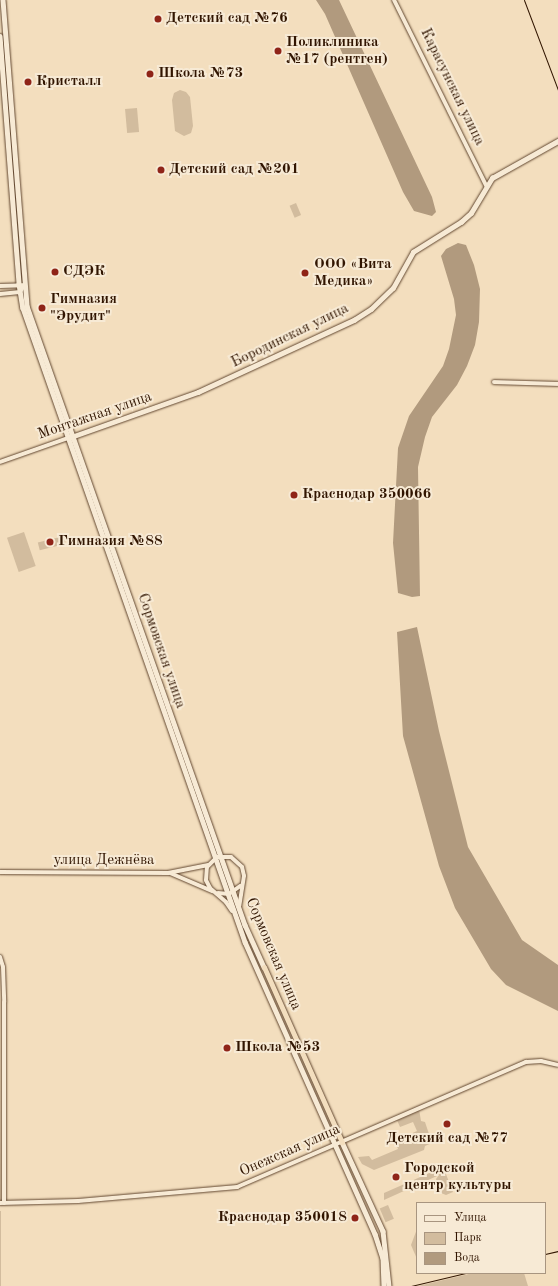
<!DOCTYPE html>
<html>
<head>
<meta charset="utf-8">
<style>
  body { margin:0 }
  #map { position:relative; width:558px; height:1286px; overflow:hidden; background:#f3debe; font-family:"Old Standard TT",serif }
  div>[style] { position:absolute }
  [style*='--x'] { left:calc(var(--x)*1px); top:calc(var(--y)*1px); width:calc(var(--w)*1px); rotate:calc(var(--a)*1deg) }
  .green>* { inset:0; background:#d2bc9e; transform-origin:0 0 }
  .water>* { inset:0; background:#b19a7e }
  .roads { filter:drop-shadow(0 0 1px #624730) drop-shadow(0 0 1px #624730) }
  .tertiary>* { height:4px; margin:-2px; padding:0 2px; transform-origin:2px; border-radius:2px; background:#f7ead5 }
  .secondary>* { height:4.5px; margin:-2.25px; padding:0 2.25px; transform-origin:2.25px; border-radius:2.25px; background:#f7ead5 }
  .trunk>* { height:5px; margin:-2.5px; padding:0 2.5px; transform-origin:2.5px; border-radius:2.5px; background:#f3debe }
  .tram>* { height:1px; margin:-0.5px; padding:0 0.5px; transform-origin:0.5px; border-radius:0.5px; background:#311501 }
  .dots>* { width:11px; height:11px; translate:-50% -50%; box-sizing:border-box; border:2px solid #f7ead5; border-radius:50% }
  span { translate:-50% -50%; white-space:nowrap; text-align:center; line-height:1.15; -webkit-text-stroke:4px #f7ead5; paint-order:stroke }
  .poi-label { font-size:15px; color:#311501; font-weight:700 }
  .left { translate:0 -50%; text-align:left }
  .right { translate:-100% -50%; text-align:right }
  .street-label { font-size:15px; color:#311501 }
  .legend { position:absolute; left:416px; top:1202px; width:130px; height:72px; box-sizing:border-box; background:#f7ead5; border:1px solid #a89580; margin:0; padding:5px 7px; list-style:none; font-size:12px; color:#311501 }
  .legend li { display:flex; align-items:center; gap:8px; height:20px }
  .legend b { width:20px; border:1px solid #a89580 }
</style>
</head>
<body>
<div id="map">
  <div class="green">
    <i style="clip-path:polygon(180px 90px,186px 92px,190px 97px,193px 126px,191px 133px,184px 136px,175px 131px,172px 100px,174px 93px)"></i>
    <i style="left:137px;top:108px;width:24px;height:12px;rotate:85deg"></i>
    <i style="left:296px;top:203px;width:13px;height:7px;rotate:67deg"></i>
    <i style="left:24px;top:532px;width:36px;height:18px;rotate:71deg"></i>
    <i style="left:64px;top:536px;width:8px;height:27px;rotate:76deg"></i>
    <i style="clip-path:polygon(0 1033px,1px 1200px,0 1200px)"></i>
    <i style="clip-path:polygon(419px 1109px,421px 1121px,425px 1122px,432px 1143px,425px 1146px,424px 1150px,374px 1170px,362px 1164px,358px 1157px,369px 1156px,372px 1160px,398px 1149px,395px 1142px,397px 1140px,417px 1131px,413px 1122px,400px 1127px,397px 1120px)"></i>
    <i style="clip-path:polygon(438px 1163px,442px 1164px,453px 1192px,446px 1195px,441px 1193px,436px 1179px,439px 1175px,433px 1165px)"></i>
    <i style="clip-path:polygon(434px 1171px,437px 1176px,384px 1200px,384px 1193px)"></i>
    <i style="left:388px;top:1205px;width:15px;height:9px;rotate:67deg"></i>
    <i style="left:0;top:1211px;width:1px;height:75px"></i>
    <i style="clip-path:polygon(417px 1229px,417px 1259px,411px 1245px)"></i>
    <i style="clip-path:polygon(473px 1273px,524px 1273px,528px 1286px,418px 1286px)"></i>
  </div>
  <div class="water">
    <i style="clip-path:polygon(316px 0,339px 0,432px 197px,436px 212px,432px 216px,414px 211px,403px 192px,325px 14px)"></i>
    <i style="clip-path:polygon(458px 243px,466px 245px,474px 265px,480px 289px,479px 322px,475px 345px,467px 366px,457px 385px,432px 417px,425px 437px,418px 467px,420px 596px,412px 597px,398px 593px,393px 543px,398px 448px,409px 416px,443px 366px,449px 349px,456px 315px,454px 299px,441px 256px,446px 249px)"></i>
    <i style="clip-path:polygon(417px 627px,439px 731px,468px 847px,522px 940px,558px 965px,558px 1011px,506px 985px,491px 969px,455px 908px,439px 866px,403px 736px,397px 632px)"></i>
  </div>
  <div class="roads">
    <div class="tertiary">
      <i style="--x:394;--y:0;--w:207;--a:63.6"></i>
      <i style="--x:0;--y:286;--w:24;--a:-2"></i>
      <i style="--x:24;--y:285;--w:8;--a:120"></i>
      <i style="--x:20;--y:292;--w:20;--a:174"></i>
      <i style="--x:494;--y:382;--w:64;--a:1.8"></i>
      <i style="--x:0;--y:462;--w:72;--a:-19.4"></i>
      <i style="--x:0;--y:872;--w:168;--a:0.3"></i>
      <i style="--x:168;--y:873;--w:41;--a:-11.3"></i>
      <i style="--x:170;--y:873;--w:46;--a:23.2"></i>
      <i style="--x:218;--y:893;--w:11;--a:5"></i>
      <i style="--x:229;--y:894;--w:14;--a:-36"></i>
      <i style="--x:232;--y:911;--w:11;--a:-124"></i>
      <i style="--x:226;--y:902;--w:21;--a:-139"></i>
      <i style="--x:210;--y:888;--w:9;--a:-117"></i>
      <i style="--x:206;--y:880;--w:13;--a:-86"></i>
      <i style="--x:207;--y:867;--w:14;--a:-45"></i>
      <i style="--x:217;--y:857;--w:14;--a:0"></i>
      <i style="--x:231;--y:857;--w:15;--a:42"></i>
      <i style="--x:242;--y:867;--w:9;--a:77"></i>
      <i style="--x:244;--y:876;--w:30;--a:99"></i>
      <i style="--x:0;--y:957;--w:10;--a:73"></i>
      <i style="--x:3;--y:967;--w:35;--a:88"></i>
      <i style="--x:4;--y:1002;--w:201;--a:90"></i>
      <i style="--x:0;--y:1203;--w:78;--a:-1.5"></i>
      <i style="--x:78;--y:1201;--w:160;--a:-5"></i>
      <i style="--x:237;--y:1187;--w:315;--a:-23.4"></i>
      <i style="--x:526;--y:1062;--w:15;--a:-4"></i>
      <i style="--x:541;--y:1061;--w:17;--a:13"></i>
    </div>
    <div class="secondary">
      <i style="--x:3;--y:0;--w:307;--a:85.5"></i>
      <i style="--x:27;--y:306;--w:656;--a:70.6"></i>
      <i style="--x:245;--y:925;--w:46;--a:65.7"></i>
      <i style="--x:0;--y:36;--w:249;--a:85.6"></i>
      <i style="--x:19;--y:284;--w:24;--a:81"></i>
      <i style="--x:23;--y:308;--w:672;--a:70.7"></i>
      <i style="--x:245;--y:942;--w:320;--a:66"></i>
      <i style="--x:375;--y:1234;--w:25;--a:72"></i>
      <i style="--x:383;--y:1258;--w:28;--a:88"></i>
      <i style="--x:71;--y:437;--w:135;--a:-19.5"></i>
      <i style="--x:198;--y:392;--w:172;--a:-24.8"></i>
      <i style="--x:354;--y:320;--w:20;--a:-33"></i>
      <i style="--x:371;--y:309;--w:30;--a:-44"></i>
      <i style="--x:393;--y:288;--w:41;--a:-60.9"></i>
      <i style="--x:413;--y:252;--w:57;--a:-32"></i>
      <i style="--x:461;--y:222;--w:13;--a:-42"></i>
      <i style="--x:471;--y:213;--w:41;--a:-59"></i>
      <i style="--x:492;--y:178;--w:76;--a:-29.3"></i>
      <i style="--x:342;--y:1142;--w:98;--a:65.3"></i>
      <i style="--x:383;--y:1231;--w:55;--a:83.8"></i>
    </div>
    <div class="trunk">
      <i style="--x:264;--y:967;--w:192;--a:66"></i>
    </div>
  </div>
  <div class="tram">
    <i style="--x:524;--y:0;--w:96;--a:69.3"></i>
    <i style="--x:545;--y:1254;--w:13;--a:-13"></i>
    <i style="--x:411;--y:1286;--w:56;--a:-13.5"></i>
  </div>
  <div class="dots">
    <i style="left:158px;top:19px;background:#8f2418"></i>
    <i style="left:278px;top:51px;background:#8f2418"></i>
    <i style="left:150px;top:74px;background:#8f2418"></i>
    <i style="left:28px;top:82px;background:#8f2418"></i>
    <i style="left:161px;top:170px;background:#8f2418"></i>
    <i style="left:55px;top:272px;background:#8f2418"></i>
    <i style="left:305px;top:273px;background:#8f2418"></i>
    <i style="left:42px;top:308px;background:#8f2418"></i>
    <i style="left:294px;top:495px;background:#8f2418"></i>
    <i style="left:50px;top:542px;background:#8f2418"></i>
    <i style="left:227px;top:1048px;background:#8f2418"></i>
    <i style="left:447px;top:1124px;background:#8f2418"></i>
    <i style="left:396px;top:1177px;background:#8f2418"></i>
    <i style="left:355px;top:1218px;background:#8f2418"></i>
  </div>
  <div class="poi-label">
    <span class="left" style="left:166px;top:19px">Детский сад №76</span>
    <span class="left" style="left:286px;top:51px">Поликлиника<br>№17 (рентген)</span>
    <span class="left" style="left:158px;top:74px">Школа №73</span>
    <span class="left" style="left:36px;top:82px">Кристалл</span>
    <span class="left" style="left:169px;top:170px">Детский сад №201</span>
    <span class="left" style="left:314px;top:273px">ООО «Вита<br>Медика»</span>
    <span class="left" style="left:63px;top:272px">СДЭК</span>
    <span class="left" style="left:50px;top:308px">Гимназия<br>"Эрудит"</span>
    <span class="left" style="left:302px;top:495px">Краснодар 350066</span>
    <span class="left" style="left:58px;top:542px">Гимназия №88</span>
    <span class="left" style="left:235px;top:1048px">Школа №53</span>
    <span style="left:447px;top:1139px">Детский сад №77</span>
    <span class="left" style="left:404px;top:1177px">Городской<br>центр культуры</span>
    <span class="right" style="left:347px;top:1218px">Краснодар 350018</span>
  </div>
  <div class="street-label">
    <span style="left:452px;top:87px;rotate:64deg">Карасунская улица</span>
    <span style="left:290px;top:336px;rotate:-26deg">Бородинская улица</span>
    <span style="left:95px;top:416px;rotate:-19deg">Монтажная улица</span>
    <span style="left:161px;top:651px;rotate:71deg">Сормовская улица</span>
    <span style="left:104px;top:861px">улица Дежнёва</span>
    <span style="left:273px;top:954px;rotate:67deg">Сормовская улица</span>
    <span style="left:290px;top:1151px;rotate:-24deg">Онежская улица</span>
  </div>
  <ul class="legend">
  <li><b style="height:5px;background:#f7ead5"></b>Улица</li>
  <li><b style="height:11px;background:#d2bc9e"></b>Парк</li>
  <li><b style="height:11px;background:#b19a7e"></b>Вода</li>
  </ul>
</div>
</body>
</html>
